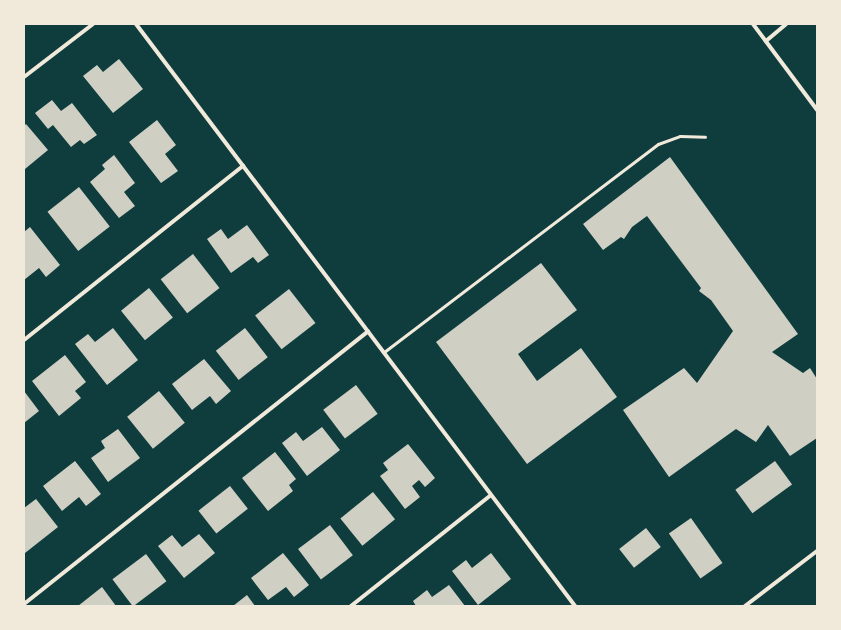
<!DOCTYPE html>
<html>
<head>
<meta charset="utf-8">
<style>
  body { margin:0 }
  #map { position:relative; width:841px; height:630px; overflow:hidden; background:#0f3d3e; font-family:"DejaVu Sans",sans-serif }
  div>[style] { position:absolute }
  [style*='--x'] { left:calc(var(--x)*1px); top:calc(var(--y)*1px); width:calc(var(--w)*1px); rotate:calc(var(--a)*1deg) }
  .building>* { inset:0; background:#cfcfc3; transform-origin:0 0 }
  .service>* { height:3px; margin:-1.5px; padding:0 1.5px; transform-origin:1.5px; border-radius:1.5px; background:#f1e9da }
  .minor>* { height:4px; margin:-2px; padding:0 2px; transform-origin:2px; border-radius:2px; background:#f1e9da }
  span { translate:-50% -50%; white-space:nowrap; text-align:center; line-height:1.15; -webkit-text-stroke:3px #f1e9da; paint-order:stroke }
  .frame { position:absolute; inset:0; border:25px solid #f1e9da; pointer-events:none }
</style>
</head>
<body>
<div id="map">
  <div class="building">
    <i style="clip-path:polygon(119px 59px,143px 89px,113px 113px,83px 76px,97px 65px,103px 72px)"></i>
    <i style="clip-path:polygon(52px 100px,61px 111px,72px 103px,97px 135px,84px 144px,80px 140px,71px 147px,53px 125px,48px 129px,35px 113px)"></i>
    <i style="clip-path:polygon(157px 120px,176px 145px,165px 154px,178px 171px,161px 183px,129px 142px)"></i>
    <i style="clip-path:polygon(26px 124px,48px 150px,25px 169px,24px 126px)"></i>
    <i style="clip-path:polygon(114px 155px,135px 183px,124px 192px,135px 206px,119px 218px,90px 182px,105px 169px,102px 165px)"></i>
    <i style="clip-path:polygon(670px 157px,798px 334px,772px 352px,803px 373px,810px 368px,817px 379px,817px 438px,790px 456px,768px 425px,756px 442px,736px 429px,669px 477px,623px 410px,684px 368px,697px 383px,733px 331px,711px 300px,699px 291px,701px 288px,647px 216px,632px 227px,624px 239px,621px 237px,603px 250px,583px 224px)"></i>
    <i style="left:79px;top:187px;width:50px;height:40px;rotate:52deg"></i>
    <i style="clip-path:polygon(247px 225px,269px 255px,258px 263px,253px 257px,231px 273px,207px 239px,221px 229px,228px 239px)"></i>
    <i style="clip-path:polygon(30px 227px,60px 265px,46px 277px,39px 268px,24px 280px,24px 232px)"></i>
    <i style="left:193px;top:254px;width:43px;height:41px;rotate:52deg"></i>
    <i style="clip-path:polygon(541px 263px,577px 310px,518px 354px,537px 381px,581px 348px,617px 397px,527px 464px,436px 342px)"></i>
    <i style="left:149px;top:288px;width:38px;height:36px;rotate:51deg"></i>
    <i style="left:289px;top:289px;width:43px;height:43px;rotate:52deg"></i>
    <i style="clip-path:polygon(113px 328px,138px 360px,107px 385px,75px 344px,88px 334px,95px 342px)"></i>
    <i style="left:245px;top:328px;width:37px;height:37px;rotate:52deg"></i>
    <i style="clip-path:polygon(65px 355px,86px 382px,75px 391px,81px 398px,59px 416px,32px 381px)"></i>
    <i style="clip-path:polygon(204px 359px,231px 391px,216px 404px,210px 396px,192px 410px,172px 384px)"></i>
    <i style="left:356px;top:385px;width:36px;height:41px;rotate:53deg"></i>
    <i style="clip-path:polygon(24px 391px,39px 411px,24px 423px)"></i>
    <i style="left:159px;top:391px;width:41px;height:41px;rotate:51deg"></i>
    <i style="clip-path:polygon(322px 427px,340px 450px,307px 476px,282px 443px,296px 432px,303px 441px)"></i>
    <i style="clip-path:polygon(118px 429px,140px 458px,108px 482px,91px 458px,105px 448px,101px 441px)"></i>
    <i style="clip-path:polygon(408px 444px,435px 478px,425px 487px,419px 480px,412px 486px,420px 497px,405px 509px,380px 476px,388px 470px,383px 463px)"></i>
    <i style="clip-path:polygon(275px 452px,296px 479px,289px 485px,293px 491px,268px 511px,242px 478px)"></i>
    <i style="clip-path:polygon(75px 461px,101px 494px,86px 506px,79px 497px,62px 511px,43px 486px)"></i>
    <i style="left:775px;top:461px;width:29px;height:49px;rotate:54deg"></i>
    <i style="left:230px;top:486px;width:29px;height:40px;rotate:52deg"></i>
    <i style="left:373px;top:492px;width:35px;height:42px;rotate:51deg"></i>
    <i style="clip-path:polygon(36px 499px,58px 527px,25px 553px,24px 508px)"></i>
    <i style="left:691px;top:518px;width:55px;height:27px;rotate:55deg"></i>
    <i style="left:330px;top:525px;width:38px;height:40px;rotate:53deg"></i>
    <i style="left:646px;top:528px;width:24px;height:34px;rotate:52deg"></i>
    <i style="clip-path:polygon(199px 534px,215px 553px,184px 578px,158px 546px,172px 535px,182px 547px)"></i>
    <i style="clip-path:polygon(283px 553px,309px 585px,294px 597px,286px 587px,268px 600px,251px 578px)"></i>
    <i style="clip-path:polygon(491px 553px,511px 579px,478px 605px,452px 571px,466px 560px,472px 568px)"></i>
    <i style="left:146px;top:554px;width:34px;height:42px;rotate:53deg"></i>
    <i style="clip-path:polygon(449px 585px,465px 606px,416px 606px,413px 601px,427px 590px,432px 597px)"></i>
    <i style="clip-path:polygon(102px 587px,116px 606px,78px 606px)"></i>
    <i style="clip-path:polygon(247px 595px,255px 606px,233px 606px)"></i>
  </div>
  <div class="service">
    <i style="--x:384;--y:352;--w:344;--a:-37.2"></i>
    <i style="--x:658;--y:144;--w:23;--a:-20"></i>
    <i style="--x:680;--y:136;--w:25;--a:2"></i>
  </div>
  <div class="minor">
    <i style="--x:136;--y:24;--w:729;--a:52.97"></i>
    <i style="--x:753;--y:24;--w:107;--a:53.3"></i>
    <i style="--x:766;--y:41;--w:26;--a:-40"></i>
    <i style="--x:24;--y:77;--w:87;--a:-37.5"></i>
    <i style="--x:24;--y:340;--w:280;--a:-38.5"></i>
    <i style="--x:24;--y:604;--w:439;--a:-38.4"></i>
    <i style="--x:351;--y:606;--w:177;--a:-38.4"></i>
    <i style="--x:745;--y:606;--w:91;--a:-37.4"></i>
  </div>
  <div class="frame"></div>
</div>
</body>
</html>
